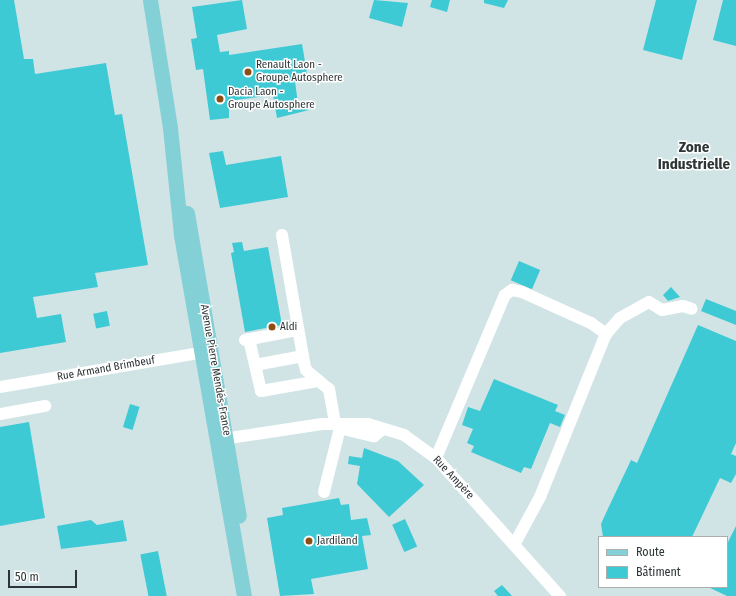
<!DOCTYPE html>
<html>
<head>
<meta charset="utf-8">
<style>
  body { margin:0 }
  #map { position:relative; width:736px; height:596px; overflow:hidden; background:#d0e3e5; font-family:"Fira Sans Condensed",sans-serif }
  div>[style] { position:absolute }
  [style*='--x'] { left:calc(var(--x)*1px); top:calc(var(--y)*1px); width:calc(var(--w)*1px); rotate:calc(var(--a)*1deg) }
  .building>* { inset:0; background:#3ecad5; transform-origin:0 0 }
  .minor>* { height:12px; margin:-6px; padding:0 6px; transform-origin:6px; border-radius:6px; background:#fff }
  .major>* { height:15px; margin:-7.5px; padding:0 7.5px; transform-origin:7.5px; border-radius:7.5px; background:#83d0d6 }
  .dots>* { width:11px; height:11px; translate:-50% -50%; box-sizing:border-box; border:2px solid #fff; border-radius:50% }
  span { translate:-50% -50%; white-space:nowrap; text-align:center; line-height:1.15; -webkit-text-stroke:3px #fff; paint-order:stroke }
  .poi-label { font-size:11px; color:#2e3536 }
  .left { translate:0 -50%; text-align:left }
  .street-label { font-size:11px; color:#2e3536 }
  .district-label { font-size:15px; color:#2e3536; font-weight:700 }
  .legend { position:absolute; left:598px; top:536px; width:130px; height:52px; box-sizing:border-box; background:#fff; border:1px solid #abaeaf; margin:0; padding:5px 7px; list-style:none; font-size:12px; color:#2e3536 }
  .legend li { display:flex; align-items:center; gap:8px; height:20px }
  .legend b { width:20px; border:1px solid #abaeaf }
  .scale { position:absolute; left:8px; top:570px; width:69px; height:18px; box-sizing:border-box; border:2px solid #2e3536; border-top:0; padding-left:5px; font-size:12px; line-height:14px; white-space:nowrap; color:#2e3536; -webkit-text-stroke:3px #fff; paint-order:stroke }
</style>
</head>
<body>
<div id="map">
  <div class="building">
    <i style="clip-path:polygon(0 0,14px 0,24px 59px,33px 59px,35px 74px,106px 63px,115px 115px,122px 114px,148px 265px,95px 273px,98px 287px,33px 297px,37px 318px,61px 314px,66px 342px,0 353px)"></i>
    <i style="clip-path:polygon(242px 0,247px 29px,217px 35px,220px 52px,229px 51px,229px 55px,302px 44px,308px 79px,295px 81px,298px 104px,308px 102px,309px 110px,277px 118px,273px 95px,229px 101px,229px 118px,210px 120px,203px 69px,196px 70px,191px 39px,197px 38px,192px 7px)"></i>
    <i style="clip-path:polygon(374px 0,408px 3px,402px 27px,369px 18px)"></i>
    <i style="clip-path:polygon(432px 0,450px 0,447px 12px,430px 7px)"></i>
    <i style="clip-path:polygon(484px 0,508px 0,504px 8px,484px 3px)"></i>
    <i style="clip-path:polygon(656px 0,697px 0,682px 60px,643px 50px)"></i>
    <i style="clip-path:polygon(723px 0,736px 0,736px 46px,713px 40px)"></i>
    <i style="clip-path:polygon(223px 151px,226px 165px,281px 156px,288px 197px,220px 208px,209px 153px)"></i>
    <i style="clip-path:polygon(242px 242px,244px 251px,268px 247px,282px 325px,245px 332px,231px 253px,234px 252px,232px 243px)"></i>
    <i style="left:519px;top:261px;width:23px;height:21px;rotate:23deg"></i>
    <i style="clip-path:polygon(671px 287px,680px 297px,668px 301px,663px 295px)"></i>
    <i style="clip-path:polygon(706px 299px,736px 311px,736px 325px,701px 311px)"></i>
    <i style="left:107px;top:311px;width:15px;height:14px;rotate:79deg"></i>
    <i style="clip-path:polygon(698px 325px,736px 341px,736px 443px,731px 454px,736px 456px,736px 474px,731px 483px,720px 478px,692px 537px,603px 537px,601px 524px,605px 515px,631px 460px,637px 463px)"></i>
    <i style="clip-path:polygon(494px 379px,558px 405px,555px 411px,565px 415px,560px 427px,550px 423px,531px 469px,524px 467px,521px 473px,471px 452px,474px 446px,467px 443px,473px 429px,462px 425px,468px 407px,480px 411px)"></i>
    <i style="left:130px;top:404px;width:10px;height:24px;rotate:17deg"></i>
    <i style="clip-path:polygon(29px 422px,45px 518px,0 526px,0 427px)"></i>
    <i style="clip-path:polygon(364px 448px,398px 461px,424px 485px,389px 517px,357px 484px,360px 466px,348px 464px,349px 456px,362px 458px)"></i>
    <i style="clip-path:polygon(339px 498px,341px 505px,349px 504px,351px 520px,367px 518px,371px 535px,362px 536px,368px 569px,311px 579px,314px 594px,280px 596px,267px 518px,283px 515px,282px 508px)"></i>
    <i style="left:405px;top:519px;width:30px;height:14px;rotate:66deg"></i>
    <i style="clip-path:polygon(91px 520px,97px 525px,123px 520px,127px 541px,61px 549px,57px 526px)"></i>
    <i style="clip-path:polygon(736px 526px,736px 596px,727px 596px,708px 587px,727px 587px,727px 544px)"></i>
    <i style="left:158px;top:551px;width:46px;height:18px;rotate:79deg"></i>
    <i style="clip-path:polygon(502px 585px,512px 596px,498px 596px,494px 591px)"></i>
  </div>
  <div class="minor">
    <i style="--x:282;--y:235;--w:129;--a:80.2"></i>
    <i style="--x:304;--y:362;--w:8;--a:76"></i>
    <i style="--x:306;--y:370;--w:30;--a:40"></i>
    <i style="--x:329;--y:389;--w:36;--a:80"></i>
    <i style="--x:249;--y:339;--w:53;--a:77"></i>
    <i style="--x:261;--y:391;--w:59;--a:-9.8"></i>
    <i style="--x:245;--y:340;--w:54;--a:-10.7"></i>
    <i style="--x:255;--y:365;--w:49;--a:-10.6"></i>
    <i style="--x:0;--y:387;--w:213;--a:-9.7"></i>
    <i style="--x:0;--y:414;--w:46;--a:-10.1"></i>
    <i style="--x:347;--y:430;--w:28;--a:13"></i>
    <i style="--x:374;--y:436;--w:11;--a:-38"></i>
    <i style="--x:217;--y:440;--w:106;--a:-8.7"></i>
    <i style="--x:322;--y:424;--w:46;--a:0"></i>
    <i style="--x:368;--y:424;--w:38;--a:17"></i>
    <i style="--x:404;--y:435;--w:39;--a:36"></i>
    <i style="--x:436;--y:458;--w:186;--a:48.1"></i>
    <i style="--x:436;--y:458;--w:177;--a:-67.1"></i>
    <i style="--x:505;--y:295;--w:9;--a:-36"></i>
    <i style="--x:512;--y:290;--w:10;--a:11"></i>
    <i style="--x:522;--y:292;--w:76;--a:24.2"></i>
    <i style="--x:591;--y:323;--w:19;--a:36"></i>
    <i style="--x:324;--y:492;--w:70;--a:-76"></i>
    <i style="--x:514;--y:545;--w:55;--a:-61.6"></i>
    <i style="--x:540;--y:497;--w:176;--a:-68"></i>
    <i style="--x:606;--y:334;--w:21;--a:-49"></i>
    <i style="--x:620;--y:318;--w:33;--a:-29"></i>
    <i style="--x:649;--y:302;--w:15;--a:32"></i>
    <i style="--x:662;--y:310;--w:21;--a:-11"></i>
    <i style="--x:683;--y:306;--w:9;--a:18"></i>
  </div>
  <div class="major">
    <i style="--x:150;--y:0;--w:130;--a:81.1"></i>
    <i style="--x:170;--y:128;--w:108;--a:84.1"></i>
    <i style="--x:181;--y:235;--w:366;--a:80.1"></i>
    <i style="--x:187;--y:213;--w:307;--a:80.3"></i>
  </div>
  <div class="dots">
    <i style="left:248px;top:72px;background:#8d4e14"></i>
    <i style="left:220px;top:99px;background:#8d4e14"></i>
    <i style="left:272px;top:327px;background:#8d4e14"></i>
    <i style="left:309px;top:541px;background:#8d4e14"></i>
  </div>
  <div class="poi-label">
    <span class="left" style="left:256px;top:72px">Renault Laon -<br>Groupe Autosphere</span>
    <span class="left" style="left:228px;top:99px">Dacia Laon -<br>Groupe Autosphere</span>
    <span class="left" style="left:280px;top:327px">Aldi</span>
    <span class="left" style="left:317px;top:541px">Jardiland</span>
  </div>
  <div class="street-label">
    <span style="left:106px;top:369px;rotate:-10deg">Rue Armand Brimbeuf</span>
    <span style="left:215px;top:370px;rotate:80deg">Avenue Pierre Mendés-France</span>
    <span style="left:453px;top:478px;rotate:47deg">Rue Ampère</span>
  </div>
  <div class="district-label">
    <span style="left:694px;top:156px">Zone<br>Industrielle</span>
  </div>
  <ul class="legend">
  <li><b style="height:5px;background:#83d0d6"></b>Route</li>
  <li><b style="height:11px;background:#3ecad5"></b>Bâtiment</li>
  </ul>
  <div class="scale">50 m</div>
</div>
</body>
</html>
